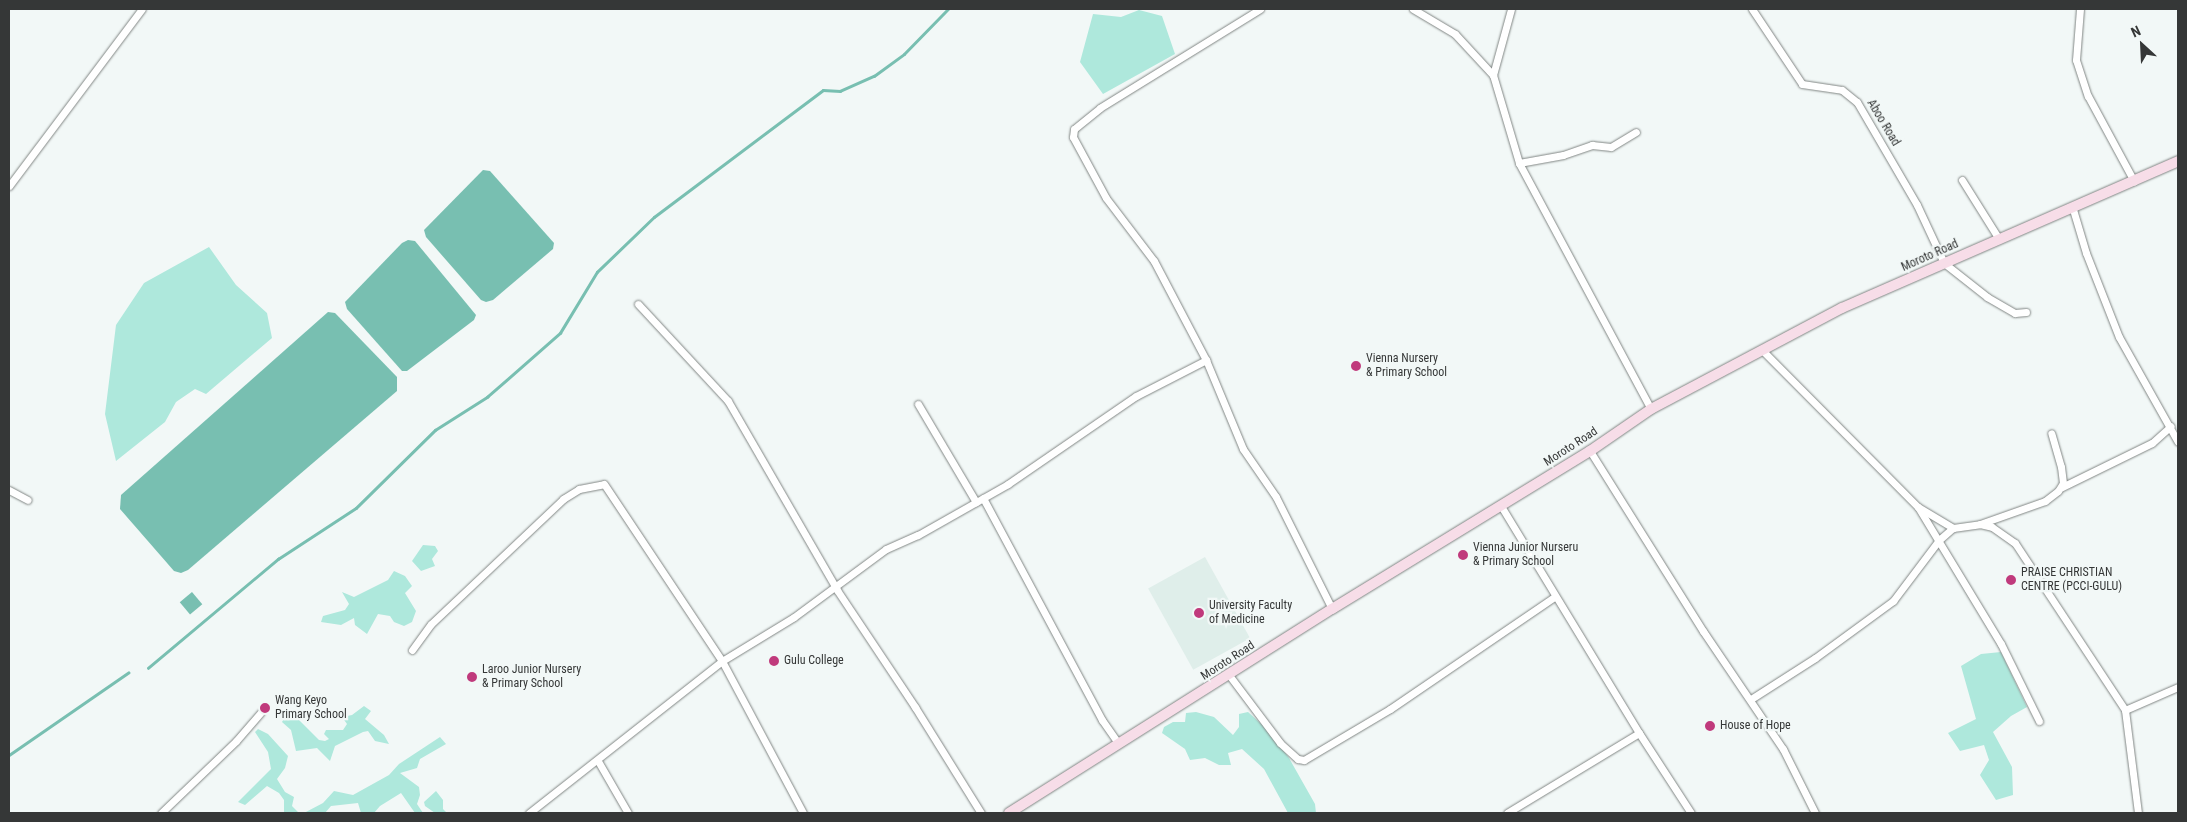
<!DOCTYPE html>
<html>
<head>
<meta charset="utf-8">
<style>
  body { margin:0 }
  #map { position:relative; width:2187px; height:822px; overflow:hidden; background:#f2f8f7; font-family:"Roboto Condensed",sans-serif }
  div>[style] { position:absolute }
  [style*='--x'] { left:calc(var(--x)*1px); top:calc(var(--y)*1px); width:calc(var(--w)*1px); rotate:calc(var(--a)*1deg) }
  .built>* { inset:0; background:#dfeeea; transform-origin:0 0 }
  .green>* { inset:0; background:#aee8dc }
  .water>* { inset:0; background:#78bfb1; transform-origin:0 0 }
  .stream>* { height:2.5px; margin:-1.25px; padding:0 1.25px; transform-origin:1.25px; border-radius:1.25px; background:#78bfb1 }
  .roads { filter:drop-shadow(0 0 1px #818684) drop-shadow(0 0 1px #818684) }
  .street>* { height:7px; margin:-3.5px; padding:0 3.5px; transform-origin:3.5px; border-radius:3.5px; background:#fff }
  .secondary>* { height:10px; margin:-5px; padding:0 5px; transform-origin:5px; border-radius:5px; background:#f7dde8 }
  .dots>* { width:14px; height:14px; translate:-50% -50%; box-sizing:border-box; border:2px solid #f2f8f7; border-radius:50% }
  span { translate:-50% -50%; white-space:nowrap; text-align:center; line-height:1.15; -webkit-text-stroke:4.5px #f2f8f7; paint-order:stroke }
  .street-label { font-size:12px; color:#353737 }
  .poi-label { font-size:12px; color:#353737 }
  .left { translate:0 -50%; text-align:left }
  .frame { position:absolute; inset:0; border:10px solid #353737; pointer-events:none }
  .north { position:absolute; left:2117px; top:20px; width:50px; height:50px; -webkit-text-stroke:4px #f2f8f7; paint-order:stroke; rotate:335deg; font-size:14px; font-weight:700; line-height:20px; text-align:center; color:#353737 }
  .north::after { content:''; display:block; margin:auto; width:18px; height:22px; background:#353737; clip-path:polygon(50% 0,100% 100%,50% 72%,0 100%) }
</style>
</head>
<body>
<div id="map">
  <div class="built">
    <i style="left:1205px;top:557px;width:93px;height:65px;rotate:61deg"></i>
  </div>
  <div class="green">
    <i style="clip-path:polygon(1139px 10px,1162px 16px,1175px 54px,1103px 94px,1080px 62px,1093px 14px,1121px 17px)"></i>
    <i style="clip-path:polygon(209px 247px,236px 285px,267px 313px,272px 338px,206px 394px,195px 389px,176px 402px,165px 422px,116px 461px,105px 414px,116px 325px,144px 283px)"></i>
    <i style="clip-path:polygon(423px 545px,435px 546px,438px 551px,432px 559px,435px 566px,421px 571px,412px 561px)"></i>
    <i style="clip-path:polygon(394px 571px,405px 576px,412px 586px,405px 593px,416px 611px,412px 622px,404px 626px,394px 622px,390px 616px,378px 614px,367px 634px,355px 625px,354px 618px,341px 625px,321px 622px,323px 616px,345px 610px,349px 604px,342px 592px,354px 597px,388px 580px)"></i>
    <i style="clip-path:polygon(2001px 652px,2027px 707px,2011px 716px,1993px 732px,2012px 767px,2013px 795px,1996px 800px,1980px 775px,1989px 760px,1984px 745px,1960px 751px,1948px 733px,1976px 719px,1961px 666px,1981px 654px)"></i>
    <i style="clip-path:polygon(364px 706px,371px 711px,365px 719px,384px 735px,389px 744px,375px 741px,368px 731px,363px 732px,335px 746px,330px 761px,317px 748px,296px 751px,291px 730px,282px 722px,286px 715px,292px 713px,319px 740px,325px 741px,329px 739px,324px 734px,326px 730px,343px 730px,347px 724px,342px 717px,352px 715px)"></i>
    <i style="clip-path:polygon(1196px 712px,1214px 717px,1233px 735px,1239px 727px,1239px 714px,1248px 712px,1269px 731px,1289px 758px,1315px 804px,1316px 813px,1288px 813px,1264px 769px,1242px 749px,1228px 753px,1231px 765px,1219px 765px,1205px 758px,1190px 760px,1185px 749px,1162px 733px,1164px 727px,1173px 722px,1185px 722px,1186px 713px)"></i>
    <i style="clip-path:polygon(258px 729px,268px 734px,288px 756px,285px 768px,277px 779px,285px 792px,294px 797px,292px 806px,299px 813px,284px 813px,284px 800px,279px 793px,267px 786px,245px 805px,238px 802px,271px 769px,268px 752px,255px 732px)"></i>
    <i style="clip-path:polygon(440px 737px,446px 744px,420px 759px,417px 768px,400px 773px,419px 787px,420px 795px,417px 804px,423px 813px,415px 813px,401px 793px,380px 806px,374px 813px,361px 813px,358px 803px,331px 806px,325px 813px,304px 813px,323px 803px,334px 791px,353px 795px,389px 775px,399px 764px)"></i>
    <i style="clip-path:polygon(436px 791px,443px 800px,443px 809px,447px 813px,435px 813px,425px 806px,424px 802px)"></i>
  </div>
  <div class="water">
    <i style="clip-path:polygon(483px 170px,490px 171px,554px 243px,553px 249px,493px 300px,486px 302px,481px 300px,426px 237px,424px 230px)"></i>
    <i style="clip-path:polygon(408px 240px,415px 241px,476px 315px,474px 320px,407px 371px,402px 371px,347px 309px,345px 302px,402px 243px)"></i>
    <i style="clip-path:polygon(328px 312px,335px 313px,397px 377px,397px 391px,188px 570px,181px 573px,174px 571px,120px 509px,121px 495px)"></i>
    <i style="left:192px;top:592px;width:16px;height:16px;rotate:50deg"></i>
  </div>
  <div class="stream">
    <i style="--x:148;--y:668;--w:170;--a:-40"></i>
    <i style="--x:278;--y:559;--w:93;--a:-33.2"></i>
    <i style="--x:356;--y:508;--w:111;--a:-44.6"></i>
    <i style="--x:435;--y:430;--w:62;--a:-32.4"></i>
    <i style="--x:487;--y:397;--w:97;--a:-41.2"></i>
    <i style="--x:560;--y:333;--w:71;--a:-58.8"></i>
    <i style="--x:597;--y:272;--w:79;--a:-44"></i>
    <i style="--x:654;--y:217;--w:211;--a:-36.9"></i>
    <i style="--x:823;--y:90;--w:17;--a:3"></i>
    <i style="--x:840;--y:91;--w:37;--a:-24"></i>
    <i style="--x:874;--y:76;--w:37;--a:-36"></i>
    <i style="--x:904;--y:54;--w:63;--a:-45.6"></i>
    <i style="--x:9;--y:755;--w:145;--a:-34.6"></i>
  </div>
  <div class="roads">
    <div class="street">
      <i style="--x:1260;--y:9;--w:188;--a:148.3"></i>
      <i style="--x:1100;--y:108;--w:33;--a:141"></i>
      <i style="--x:1074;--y:129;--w:8;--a:97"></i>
      <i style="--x:1073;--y:137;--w:69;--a:61.6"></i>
      <i style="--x:1106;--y:198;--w:79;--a:52.7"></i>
      <i style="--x:1154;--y:261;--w:112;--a:62.3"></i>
      <i style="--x:1206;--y:360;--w:96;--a:67.4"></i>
      <i style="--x:1243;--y:449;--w:58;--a:55.5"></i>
      <i style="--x:1276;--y:497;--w:125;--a:63.4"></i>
      <i style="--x:1413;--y:9;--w:49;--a:30.8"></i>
      <i style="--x:1455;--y:34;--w:56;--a:47.2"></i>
      <i style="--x:1493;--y:75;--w:92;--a:73.5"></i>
      <i style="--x:1519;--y:163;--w:279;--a:61.8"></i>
      <i style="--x:1752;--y:9;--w:90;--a:56.3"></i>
      <i style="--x:1802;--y:84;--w:40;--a:8.5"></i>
      <i style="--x:1842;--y:90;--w:19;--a:39"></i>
      <i style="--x:1857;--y:102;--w:119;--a:59.8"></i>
      <i style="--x:1917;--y:205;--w:64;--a:65"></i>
      <i style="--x:1944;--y:263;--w:55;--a:38.3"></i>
      <i style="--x:1987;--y:297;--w:32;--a:30"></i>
      <i style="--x:2015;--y:313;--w:11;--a:-5"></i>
      <i style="--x:2080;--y:9;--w:51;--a:94.5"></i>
      <i style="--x:2076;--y:60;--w:38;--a:72"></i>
      <i style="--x:2088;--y:96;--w:97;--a:61.6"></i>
      <i style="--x:1493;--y:75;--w:68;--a:-74.7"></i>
      <i style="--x:1519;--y:163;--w:45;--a:-10.3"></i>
      <i style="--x:1563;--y:155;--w:31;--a:-19"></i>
      <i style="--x:1592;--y:145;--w:19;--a:6"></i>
      <i style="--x:1611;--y:147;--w:29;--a:-31"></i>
      <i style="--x:1962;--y:180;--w:70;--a:57.9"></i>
      <i style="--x:9;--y:186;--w:221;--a:-53.1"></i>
      <i style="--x:2072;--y:206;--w:49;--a:73.4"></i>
      <i style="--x:2086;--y:253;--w:90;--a:68.6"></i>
      <i style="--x:2119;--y:337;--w:120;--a:60.7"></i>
      <i style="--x:638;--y:304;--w:132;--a:47.1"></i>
      <i style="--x:728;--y:401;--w:218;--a:60"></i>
      <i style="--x:837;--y:590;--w:141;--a:56.3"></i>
      <i style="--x:915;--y:707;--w:125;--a:58.1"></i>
      <i style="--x:1763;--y:351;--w:220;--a:45.2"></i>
      <i style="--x:1918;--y:507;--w:41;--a:31"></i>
      <i style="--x:1953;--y:528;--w:27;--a:-8"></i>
      <i style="--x:1980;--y:524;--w:12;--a:14"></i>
      <i style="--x:1992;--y:527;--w:28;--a:35"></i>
      <i style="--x:2015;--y:543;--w:200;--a:56.6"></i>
      <i style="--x:2125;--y:710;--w:104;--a:82.8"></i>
      <i style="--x:918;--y:404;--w:114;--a:59.4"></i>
      <i style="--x:1590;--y:451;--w:213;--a:57.9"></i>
      <i style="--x:1703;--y:631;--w:143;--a:55.9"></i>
      <i style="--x:1783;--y:749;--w:72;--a:63.4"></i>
      <i style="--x:2062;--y:487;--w:100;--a:-26.1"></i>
      <i style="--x:2152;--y:443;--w:25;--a:-42"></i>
      <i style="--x:9;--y:490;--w:21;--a:28"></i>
      <i style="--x:983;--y:498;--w:252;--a:61.8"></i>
      <i style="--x:1102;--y:720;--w:29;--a:55"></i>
      <i style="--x:1501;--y:506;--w:266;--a:58.7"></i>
      <i style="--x:1639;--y:733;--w:154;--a:148.8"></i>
      <i style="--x:1918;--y:507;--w:160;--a:58.8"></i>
      <i style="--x:2001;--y:644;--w:86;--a:63.7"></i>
      <i style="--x:1980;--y:524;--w:69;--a:-19.5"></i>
      <i style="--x:2045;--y:501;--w:16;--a:-38"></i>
      <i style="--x:2058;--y:491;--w:9;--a:-58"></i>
      <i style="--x:2063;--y:483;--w:16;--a:-97"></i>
      <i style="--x:2061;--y:467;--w:35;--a:-106"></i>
      <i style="--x:412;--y:650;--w:32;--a:-54"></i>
      <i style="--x:431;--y:624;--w:182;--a:-43.4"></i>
      <i style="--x:563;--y:499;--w:19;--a:-32"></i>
      <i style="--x:579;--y:489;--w:25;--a:-11"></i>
      <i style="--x:604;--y:484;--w:213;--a:56.3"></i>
      <i style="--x:722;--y:661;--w:172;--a:61.9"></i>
      <i style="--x:1229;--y:675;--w:85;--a:53.1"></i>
      <i style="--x:1280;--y:743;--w:24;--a:42"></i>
      <i style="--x:1298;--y:759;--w:6;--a:9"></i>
      <i style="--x:1304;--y:760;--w:100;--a:-30.7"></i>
      <i style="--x:1390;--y:709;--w:199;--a:-34.3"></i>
      <i style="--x:1751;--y:699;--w:76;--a:-32.6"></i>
      <i style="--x:1815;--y:658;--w:97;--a:-36.2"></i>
      <i style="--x:1893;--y:601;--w:76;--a:-53"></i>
      <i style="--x:1939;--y:540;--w:18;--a:-41"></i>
      <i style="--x:2125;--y:710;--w:58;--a:-23.5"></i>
      <i style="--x:1639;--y:733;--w:95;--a:57"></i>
      <i style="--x:598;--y:761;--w:60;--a:60"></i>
      <i style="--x:161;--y:813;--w:104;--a:-43.8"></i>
      <i style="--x:236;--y:741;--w:37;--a:-49"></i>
      <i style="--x:529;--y:813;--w:246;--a:-38.2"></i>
      <i style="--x:722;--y:661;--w:84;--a:-31.4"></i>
      <i style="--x:794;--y:617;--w:114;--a:-36.5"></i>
      <i style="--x:886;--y:549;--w:35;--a:-24"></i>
      <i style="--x:918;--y:535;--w:103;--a:-29.5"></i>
      <i style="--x:1008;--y:484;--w:155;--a:-34.5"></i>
      <i style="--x:1136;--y:396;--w:79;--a:-27.2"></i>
    </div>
    <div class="secondary">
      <i style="--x:1009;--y:813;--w:382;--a:-32.3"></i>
      <i style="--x:1332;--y:609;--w:303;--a:-31.5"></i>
      <i style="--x:1590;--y:451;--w:74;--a:-34.5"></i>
      <i style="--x:1651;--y:409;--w:216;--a:-27.9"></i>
      <i style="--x:1842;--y:308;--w:367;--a:-23.6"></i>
    </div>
  </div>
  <div class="dots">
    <i style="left:1356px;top:366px;background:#c03a7c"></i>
    <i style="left:1463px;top:555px;background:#c03a7c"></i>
    <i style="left:2011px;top:580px;background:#c03a7c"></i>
    <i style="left:1199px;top:613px;background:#c03a7c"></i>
    <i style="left:774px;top:661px;background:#c03a7c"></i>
    <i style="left:472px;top:677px;background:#c03a7c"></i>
    <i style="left:265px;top:708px;background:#c03a7c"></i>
    <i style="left:1710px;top:726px;background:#c03a7c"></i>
  </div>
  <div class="street-label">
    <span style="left:1883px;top:123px;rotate:59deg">Aboo Road</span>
    <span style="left:1930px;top:256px;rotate:-24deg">Moroto Road</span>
    <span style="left:1571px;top:447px;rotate:-33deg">Moroto Road</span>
    <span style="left:1228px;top:661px;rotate:-33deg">Moroto Road</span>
  </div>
  <div class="poi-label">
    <span class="left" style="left:1366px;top:366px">Vienna Nursery<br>&amp; Primary School</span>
    <span class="left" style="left:1473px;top:555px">Vienna Junior Nurseru<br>&amp; Primary School</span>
    <span class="left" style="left:2021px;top:580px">PRAISE CHRISTIAN<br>CENTRE (PCCI-GULU)</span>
    <span class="left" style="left:1209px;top:613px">University Faculty<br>of Medicine</span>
    <span class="left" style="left:784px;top:661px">Gulu College</span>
    <span class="left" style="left:482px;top:677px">Laroo Junior Nursery<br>&amp; Primary School</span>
    <span class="left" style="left:275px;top:708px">Wang Keyo<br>Primary School</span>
    <span class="left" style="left:1720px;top:726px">House of Hope</span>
  </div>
  <div class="frame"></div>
  <div class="north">N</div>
</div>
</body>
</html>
